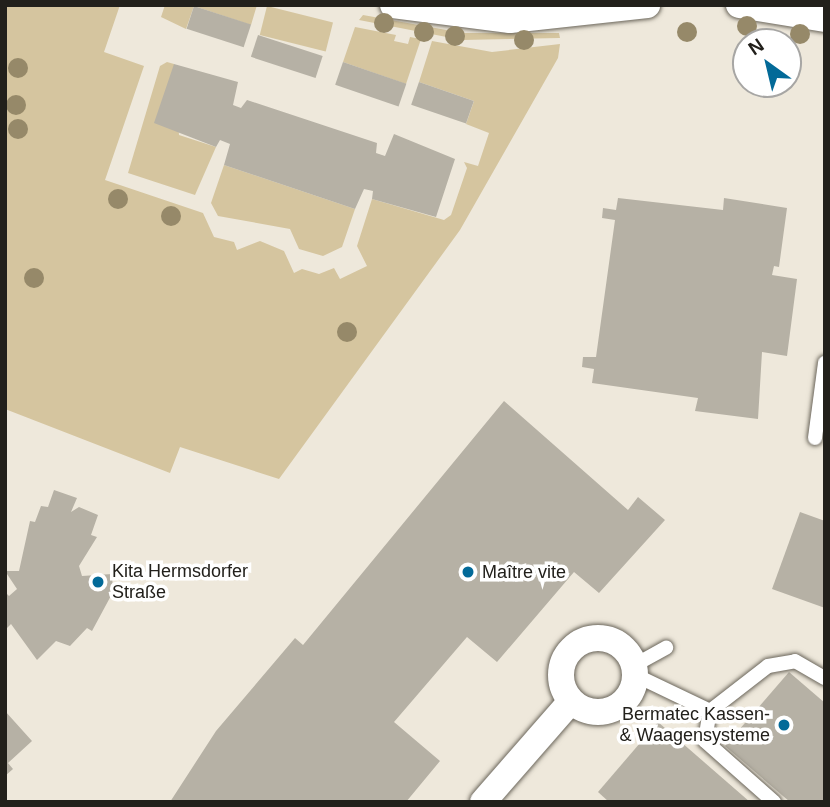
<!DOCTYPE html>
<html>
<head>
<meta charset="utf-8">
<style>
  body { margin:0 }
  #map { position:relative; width:830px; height:807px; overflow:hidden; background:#eee8db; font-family:Arial,sans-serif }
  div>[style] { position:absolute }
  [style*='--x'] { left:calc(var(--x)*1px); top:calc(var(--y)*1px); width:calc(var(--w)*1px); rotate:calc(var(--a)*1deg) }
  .green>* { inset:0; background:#d5c59f; transform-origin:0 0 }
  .building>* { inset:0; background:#b6b1a5; transform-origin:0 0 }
  .roads { filter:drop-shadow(0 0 2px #6b665b) drop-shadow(0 0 2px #6b665b) }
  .service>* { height:14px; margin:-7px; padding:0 7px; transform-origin:7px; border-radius:7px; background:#fff }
  .minor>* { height:26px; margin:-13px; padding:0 13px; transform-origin:13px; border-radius:13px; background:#fff }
  .minor>.ring { margin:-13px; padding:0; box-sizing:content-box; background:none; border:26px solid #fff; border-radius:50% }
  .trees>* { width:20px; height:20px; margin:-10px; border-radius:50%; background:#968969 }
  .dots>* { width:19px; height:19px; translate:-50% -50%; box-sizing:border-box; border:4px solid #fff; border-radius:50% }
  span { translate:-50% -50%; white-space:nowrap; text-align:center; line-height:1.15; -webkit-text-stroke:7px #fff; paint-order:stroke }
  .poi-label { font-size:18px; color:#22201b }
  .left { translate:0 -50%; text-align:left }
  .right { translate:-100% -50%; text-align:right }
  .frame { position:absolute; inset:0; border:7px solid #22201b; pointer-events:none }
  .north { position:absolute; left:732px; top:28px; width:70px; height:70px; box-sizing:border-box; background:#fff; border:2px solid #a7a6a4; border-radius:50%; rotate:326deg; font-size:19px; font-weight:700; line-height:28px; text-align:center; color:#22201b }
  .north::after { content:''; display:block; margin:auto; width:24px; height:32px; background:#036a98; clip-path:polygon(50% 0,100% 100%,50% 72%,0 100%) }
</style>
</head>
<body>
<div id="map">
  <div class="green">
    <i style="clip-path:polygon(5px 5px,120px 5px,104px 52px,144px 66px,105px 180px,203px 213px,214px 237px,234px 242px,237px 250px,260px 241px,284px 251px,294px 273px,302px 269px,319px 274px,334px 268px,340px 279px,367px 266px,357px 246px,372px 199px,444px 220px,451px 215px,467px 168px,464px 162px,478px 166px,489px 133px,466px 124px,474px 101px,419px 82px,432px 41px,492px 52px,560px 44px,558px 58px,460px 230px,279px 479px,180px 447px,170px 473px,5px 409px)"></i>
    <i style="clip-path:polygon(165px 5px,257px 5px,251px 25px,194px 6px,186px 29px,161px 17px)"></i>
    <i style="left:267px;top:6px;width:68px;height:30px;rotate:14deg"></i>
    <i style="clip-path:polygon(363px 15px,463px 33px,559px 33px,560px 38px,462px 40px,359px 20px)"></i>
    <i style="clip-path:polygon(355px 27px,396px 35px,394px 41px,408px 44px,410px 37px,421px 39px,406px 84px,343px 62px)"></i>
    <i style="clip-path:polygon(167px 62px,174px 64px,179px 135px,216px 147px,195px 195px,128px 173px,160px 66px)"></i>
    <i style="clip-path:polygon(224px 165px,355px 209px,342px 247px,323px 256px,299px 249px,290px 229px,218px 216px,211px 203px)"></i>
  </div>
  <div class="building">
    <i style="left:194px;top:6px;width:60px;height:24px;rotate:18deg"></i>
    <i style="left:258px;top:35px;width:68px;height:23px;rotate:18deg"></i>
    <i style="left:343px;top:62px;width:67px;height:24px;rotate:19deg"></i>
    <i style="clip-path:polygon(174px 64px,238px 82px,233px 105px,241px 108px,247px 100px,377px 143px,376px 153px,385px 156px,394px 134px,455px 159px,436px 217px,372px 199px,373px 191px,364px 189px,355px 209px,224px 165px,230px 144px,220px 140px,216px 147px,154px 123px)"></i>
    <i style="left:419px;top:82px;width:58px;height:24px;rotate:19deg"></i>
    <i style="clip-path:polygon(618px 198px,723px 210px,724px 198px,787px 208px,779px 267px,774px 266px,772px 275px,797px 279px,787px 356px,762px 352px,758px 419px,695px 411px,698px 398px,592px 383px,594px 369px,582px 367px,583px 357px,596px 357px,615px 220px,602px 218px,603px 208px,616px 210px)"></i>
    <i style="clip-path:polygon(504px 401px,628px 510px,638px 497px,665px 520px,599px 593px,574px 572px,497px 662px,467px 637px,394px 722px,440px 761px,406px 802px,170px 802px,216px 731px,295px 638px,303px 645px)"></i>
    <i style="clip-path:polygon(54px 490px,77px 498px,71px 512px,79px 507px,98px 515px,91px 535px,97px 537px,79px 566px,82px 576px,112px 574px,113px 592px,92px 631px,87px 628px,70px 646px,56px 641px,37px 660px,11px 624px,5px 630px,5px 592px,9px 596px,17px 589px,5px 571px,19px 571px,30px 521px,35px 522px,41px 506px,48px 507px)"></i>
    <i style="clip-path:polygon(800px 512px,825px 521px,825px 608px,772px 589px)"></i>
    <i style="clip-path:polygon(789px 672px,825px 703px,825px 802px,790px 802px,725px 746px)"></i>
    <i style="clip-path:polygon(5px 711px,32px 741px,8px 763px,13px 769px,5px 776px)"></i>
    <i style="clip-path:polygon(658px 722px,750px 802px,609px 802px,598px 792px)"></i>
  </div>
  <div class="roads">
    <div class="service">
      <i style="--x:815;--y:438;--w:76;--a:-82.4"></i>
      <i style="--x:633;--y:666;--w:38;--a:-29"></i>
      <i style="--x:635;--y:675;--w:83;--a:25.6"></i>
      <i style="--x:774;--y:802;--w:92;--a:-138.5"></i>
      <i style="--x:705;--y:741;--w:30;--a:-81"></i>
      <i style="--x:710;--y:711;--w:73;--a:-37.8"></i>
      <i style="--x:768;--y:666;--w:27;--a:-10"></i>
      <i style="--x:795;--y:661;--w:34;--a:30"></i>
    </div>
    <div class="minor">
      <i style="--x:393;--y:5;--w:118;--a:7.3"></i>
      <i style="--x:510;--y:20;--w:138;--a:-6.2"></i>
      <i style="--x:739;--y:5;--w:87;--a:9.2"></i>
      <i class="ring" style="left:561px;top:638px;width:48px;height:48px"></i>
      <i style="--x:483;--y:802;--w:134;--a:-48.9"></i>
    </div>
  </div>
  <div class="trees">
    <i style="left:384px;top:23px"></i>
    <i style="left:747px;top:26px"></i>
    <i style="left:424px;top:32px"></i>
    <i style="left:687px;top:32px"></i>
    <i style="left:800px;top:34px"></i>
    <i style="left:455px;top:36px"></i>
    <i style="left:524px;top:40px"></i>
    <i style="left:18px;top:68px"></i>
    <i style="left:16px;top:105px"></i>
    <i style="left:18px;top:129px"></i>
    <i style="left:118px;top:199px"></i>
    <i style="left:171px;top:216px"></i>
    <i style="left:34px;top:278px"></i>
    <i style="left:347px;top:332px"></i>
  </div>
  <div class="dots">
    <i style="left:468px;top:572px;background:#036a98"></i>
    <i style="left:98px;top:582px;background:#036a98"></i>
    <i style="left:784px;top:725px;background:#036a98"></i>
  </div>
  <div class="poi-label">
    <span class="left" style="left:112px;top:582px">Kita Hermsdorfer<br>Straße</span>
    <span class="left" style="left:482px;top:572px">Maître vite</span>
    <span class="right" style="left:770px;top:725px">Bermatec Kassen-<br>&amp; Waagensysteme</span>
  </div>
  <div class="frame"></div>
  <div class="north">N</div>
</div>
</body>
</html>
